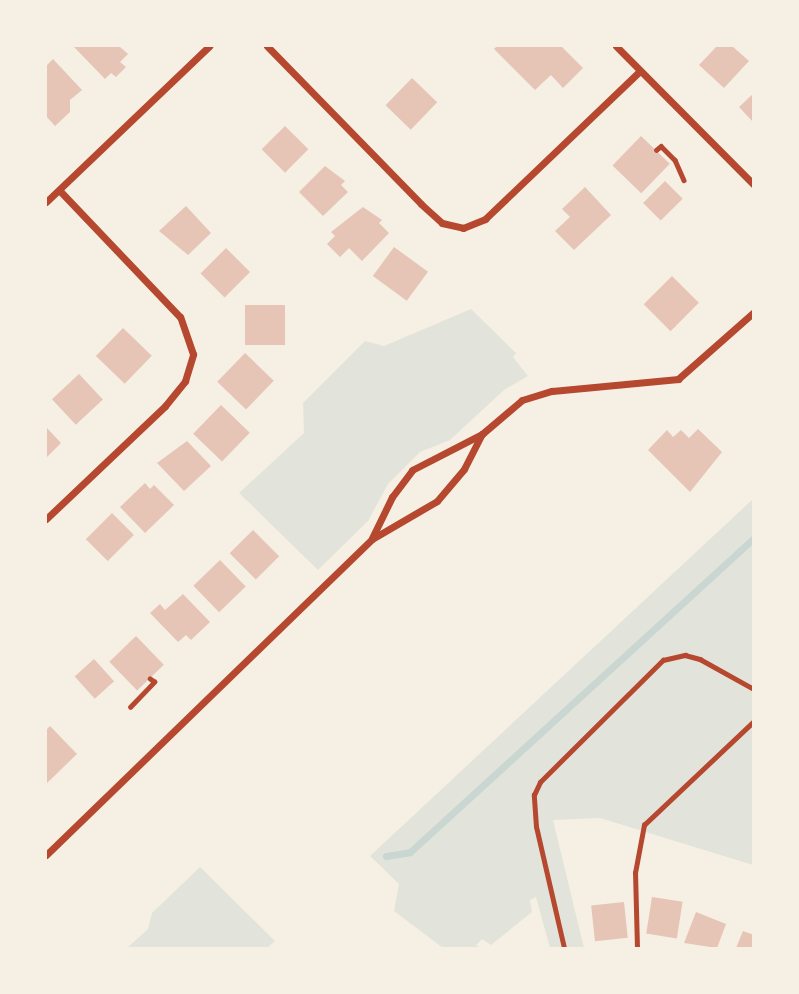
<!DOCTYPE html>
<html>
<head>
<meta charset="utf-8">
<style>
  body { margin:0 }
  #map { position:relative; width:799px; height:994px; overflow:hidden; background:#f6efe4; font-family:Arial,sans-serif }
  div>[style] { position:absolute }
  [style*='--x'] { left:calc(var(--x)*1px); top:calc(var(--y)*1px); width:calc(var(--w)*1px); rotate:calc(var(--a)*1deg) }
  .green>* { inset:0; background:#e2e4dc }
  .stream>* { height:7px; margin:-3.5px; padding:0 3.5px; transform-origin:3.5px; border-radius:3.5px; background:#c9d6d2 }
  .building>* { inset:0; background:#e6c5b7; transform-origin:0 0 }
  .path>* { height:4.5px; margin:-2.25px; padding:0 2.25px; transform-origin:2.25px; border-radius:2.25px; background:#b5482f }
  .minor>* { height:7px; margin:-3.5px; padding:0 3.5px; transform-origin:3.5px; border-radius:3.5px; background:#b5482f }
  span { translate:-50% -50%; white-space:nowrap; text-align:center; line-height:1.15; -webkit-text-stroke:7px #f6efe4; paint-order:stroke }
  .frame { position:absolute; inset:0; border:47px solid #f6efe4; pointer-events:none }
</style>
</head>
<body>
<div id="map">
  <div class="green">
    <i style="clip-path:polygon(471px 309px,516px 353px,513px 357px,528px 376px,504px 390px,450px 440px,420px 452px,388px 484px,368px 521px,318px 570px,239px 493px,304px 433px,303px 403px,365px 341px,384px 346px)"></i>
    <i style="clip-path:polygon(753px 499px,753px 865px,600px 818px,553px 820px,584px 948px,550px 948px,536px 897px,530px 900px,532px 912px,491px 945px,482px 939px,476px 945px,481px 948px,443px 948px,394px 911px,399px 884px,370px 856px)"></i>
    <i style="clip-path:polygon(200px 867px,275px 941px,267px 948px,127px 948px,148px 929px,152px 913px)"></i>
  </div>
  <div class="stream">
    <i style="--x:386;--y:856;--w:24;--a:-9"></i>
    <i style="--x:410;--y:852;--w:466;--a:-42.4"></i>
  </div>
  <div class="building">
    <i style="clip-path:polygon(73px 46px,119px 46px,128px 54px,120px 62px,126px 67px,116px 77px,111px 73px,105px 79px)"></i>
    <i style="clip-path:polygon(497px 46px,561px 46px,583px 68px,563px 88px,551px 75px,535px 90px,494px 49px)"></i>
    <i style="clip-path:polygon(717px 46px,732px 46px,749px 61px,724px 88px,699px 65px)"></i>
    <i style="clip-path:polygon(53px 59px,82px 90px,70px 100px,70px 112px,55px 126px,46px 116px,46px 66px)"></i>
    <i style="left:412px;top:78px;width:35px;height:38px;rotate:44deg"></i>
    <i style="clip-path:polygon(754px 93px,754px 123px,739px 107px)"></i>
    <i style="left:285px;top:126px;width:33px;height:33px;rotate:45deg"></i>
    <i style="left:641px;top:136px;width:40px;height:41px;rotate:44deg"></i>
    <i style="clip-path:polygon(325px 166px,345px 181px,341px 185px,348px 192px,323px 216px,299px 192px)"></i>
    <i style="left:665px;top:181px;width:25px;height:31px;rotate:45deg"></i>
    <i style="clip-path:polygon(585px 187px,611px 215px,574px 250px,555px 231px,570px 217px,562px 209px)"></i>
    <i style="clip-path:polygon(186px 206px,211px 233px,188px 255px,159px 231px)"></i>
    <i style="clip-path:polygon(363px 207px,382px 220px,379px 223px,389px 233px,362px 261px,349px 248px,340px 257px,327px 244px,335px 236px,331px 232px)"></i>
    <i style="left:394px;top:247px;width:42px;height:36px;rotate:36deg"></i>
    <i style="left:226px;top:248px;width:34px;height:36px;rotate:45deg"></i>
    <i style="left:672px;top:276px;width:38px;height:40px;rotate:45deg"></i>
    <i style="left:245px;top:305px;width:40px;height:40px"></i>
    <i style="left:123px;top:328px;width:40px;height:39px;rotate:44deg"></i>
    <i style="left:245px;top:353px;width:40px;height:40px;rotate:44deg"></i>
    <i style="left:79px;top:374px;width:35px;height:37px;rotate:47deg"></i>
    <i style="left:221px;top:405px;width:40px;height:40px;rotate:44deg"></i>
    <i style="clip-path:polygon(46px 427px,61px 443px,46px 458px)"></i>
    <i style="clip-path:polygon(698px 429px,722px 452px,690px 492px,648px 450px,667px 430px,673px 437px,681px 430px,689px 438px)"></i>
    <i style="clip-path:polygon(187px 441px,211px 466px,184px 491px,157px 463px)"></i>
    <i style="clip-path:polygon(145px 483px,150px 489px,154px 485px,174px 505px,145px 533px,120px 507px)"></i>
    <i style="left:112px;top:513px;width:31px;height:37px;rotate:45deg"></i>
    <i style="left:253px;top:530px;width:37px;height:33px;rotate:45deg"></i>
    <i style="left:220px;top:560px;width:37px;height:37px;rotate:46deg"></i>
    <i style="clip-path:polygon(183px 594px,210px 622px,191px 640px,186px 635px,178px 642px,150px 613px,160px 604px,165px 610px)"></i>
    <i style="left:136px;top:636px;width:40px;height:37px;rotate:46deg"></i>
    <i style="left:94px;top:659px;width:30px;height:26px;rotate:48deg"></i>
    <i style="clip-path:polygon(50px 726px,77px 754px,46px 784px,46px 730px)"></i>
    <i style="left:652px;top:897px;width:31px;height:37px;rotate:9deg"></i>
    <i style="left:624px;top:902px;width:36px;height:33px;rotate:84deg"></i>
    <i style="clip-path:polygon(696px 912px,726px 924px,717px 948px,684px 943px)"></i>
    <i style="clip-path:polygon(743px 931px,754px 935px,754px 948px,736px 948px)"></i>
  </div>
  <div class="path">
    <i style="--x:656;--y:150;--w:6;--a:-39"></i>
    <i style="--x:661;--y:146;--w:20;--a:45"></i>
    <i style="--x:675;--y:160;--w:22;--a:66"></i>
    <i style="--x:130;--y:707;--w:35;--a:-46"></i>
    <i style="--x:154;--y:682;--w:5;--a:-143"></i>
    <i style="--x:564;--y:948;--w:124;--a:-103"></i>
    <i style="--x:536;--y:827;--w:32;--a:-94"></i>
    <i style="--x:534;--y:795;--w:14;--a:-65"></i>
    <i style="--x:540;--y:782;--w:173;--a:-44.8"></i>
    <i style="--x:663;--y:660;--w:23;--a:-13"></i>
    <i style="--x:685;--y:655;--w:16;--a:15"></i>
    <i style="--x:700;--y:659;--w:62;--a:29.1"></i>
    <i style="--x:637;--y:948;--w:75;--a:-91.5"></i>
    <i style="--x:635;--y:873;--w:49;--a:-79.4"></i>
    <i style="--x:644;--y:825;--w:151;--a:-43.4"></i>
  </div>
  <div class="minor">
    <i style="--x:267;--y:46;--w:221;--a:45.7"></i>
    <i style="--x:421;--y:204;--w:28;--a:42"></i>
    <i style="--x:442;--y:223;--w:22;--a:13"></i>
    <i style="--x:463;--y:228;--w:24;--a:-22"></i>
    <i style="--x:485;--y:219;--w:214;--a:-43.7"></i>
    <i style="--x:616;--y:46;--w:196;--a:45.2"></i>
    <i style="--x:46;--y:202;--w:226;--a:-43.7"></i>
    <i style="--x:46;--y:519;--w:164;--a:-43.5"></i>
    <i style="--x:165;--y:406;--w:32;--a:-51"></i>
    <i style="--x:185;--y:381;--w:28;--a:-73"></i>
    <i style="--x:193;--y:354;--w:39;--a:-109"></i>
    <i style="--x:180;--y:317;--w:175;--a:-133.6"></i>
    <i style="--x:372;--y:538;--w:46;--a:-64"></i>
    <i style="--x:392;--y:497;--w:34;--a:-53"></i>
    <i style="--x:412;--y:470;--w:79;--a:-27.2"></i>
    <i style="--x:482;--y:434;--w:52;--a:-40.4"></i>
    <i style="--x:522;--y:400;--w:31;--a:-17"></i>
    <i style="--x:552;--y:391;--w:127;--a:-5.4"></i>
    <i style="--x:678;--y:379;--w:101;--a:-41.4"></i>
    <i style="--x:46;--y:855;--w:454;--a:-44.1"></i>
    <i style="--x:372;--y:539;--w:75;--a:-30.3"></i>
    <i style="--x:437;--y:501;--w:42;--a:-49.8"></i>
    <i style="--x:464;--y:469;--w:39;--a:-63"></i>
  </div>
  <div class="frame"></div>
</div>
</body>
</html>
